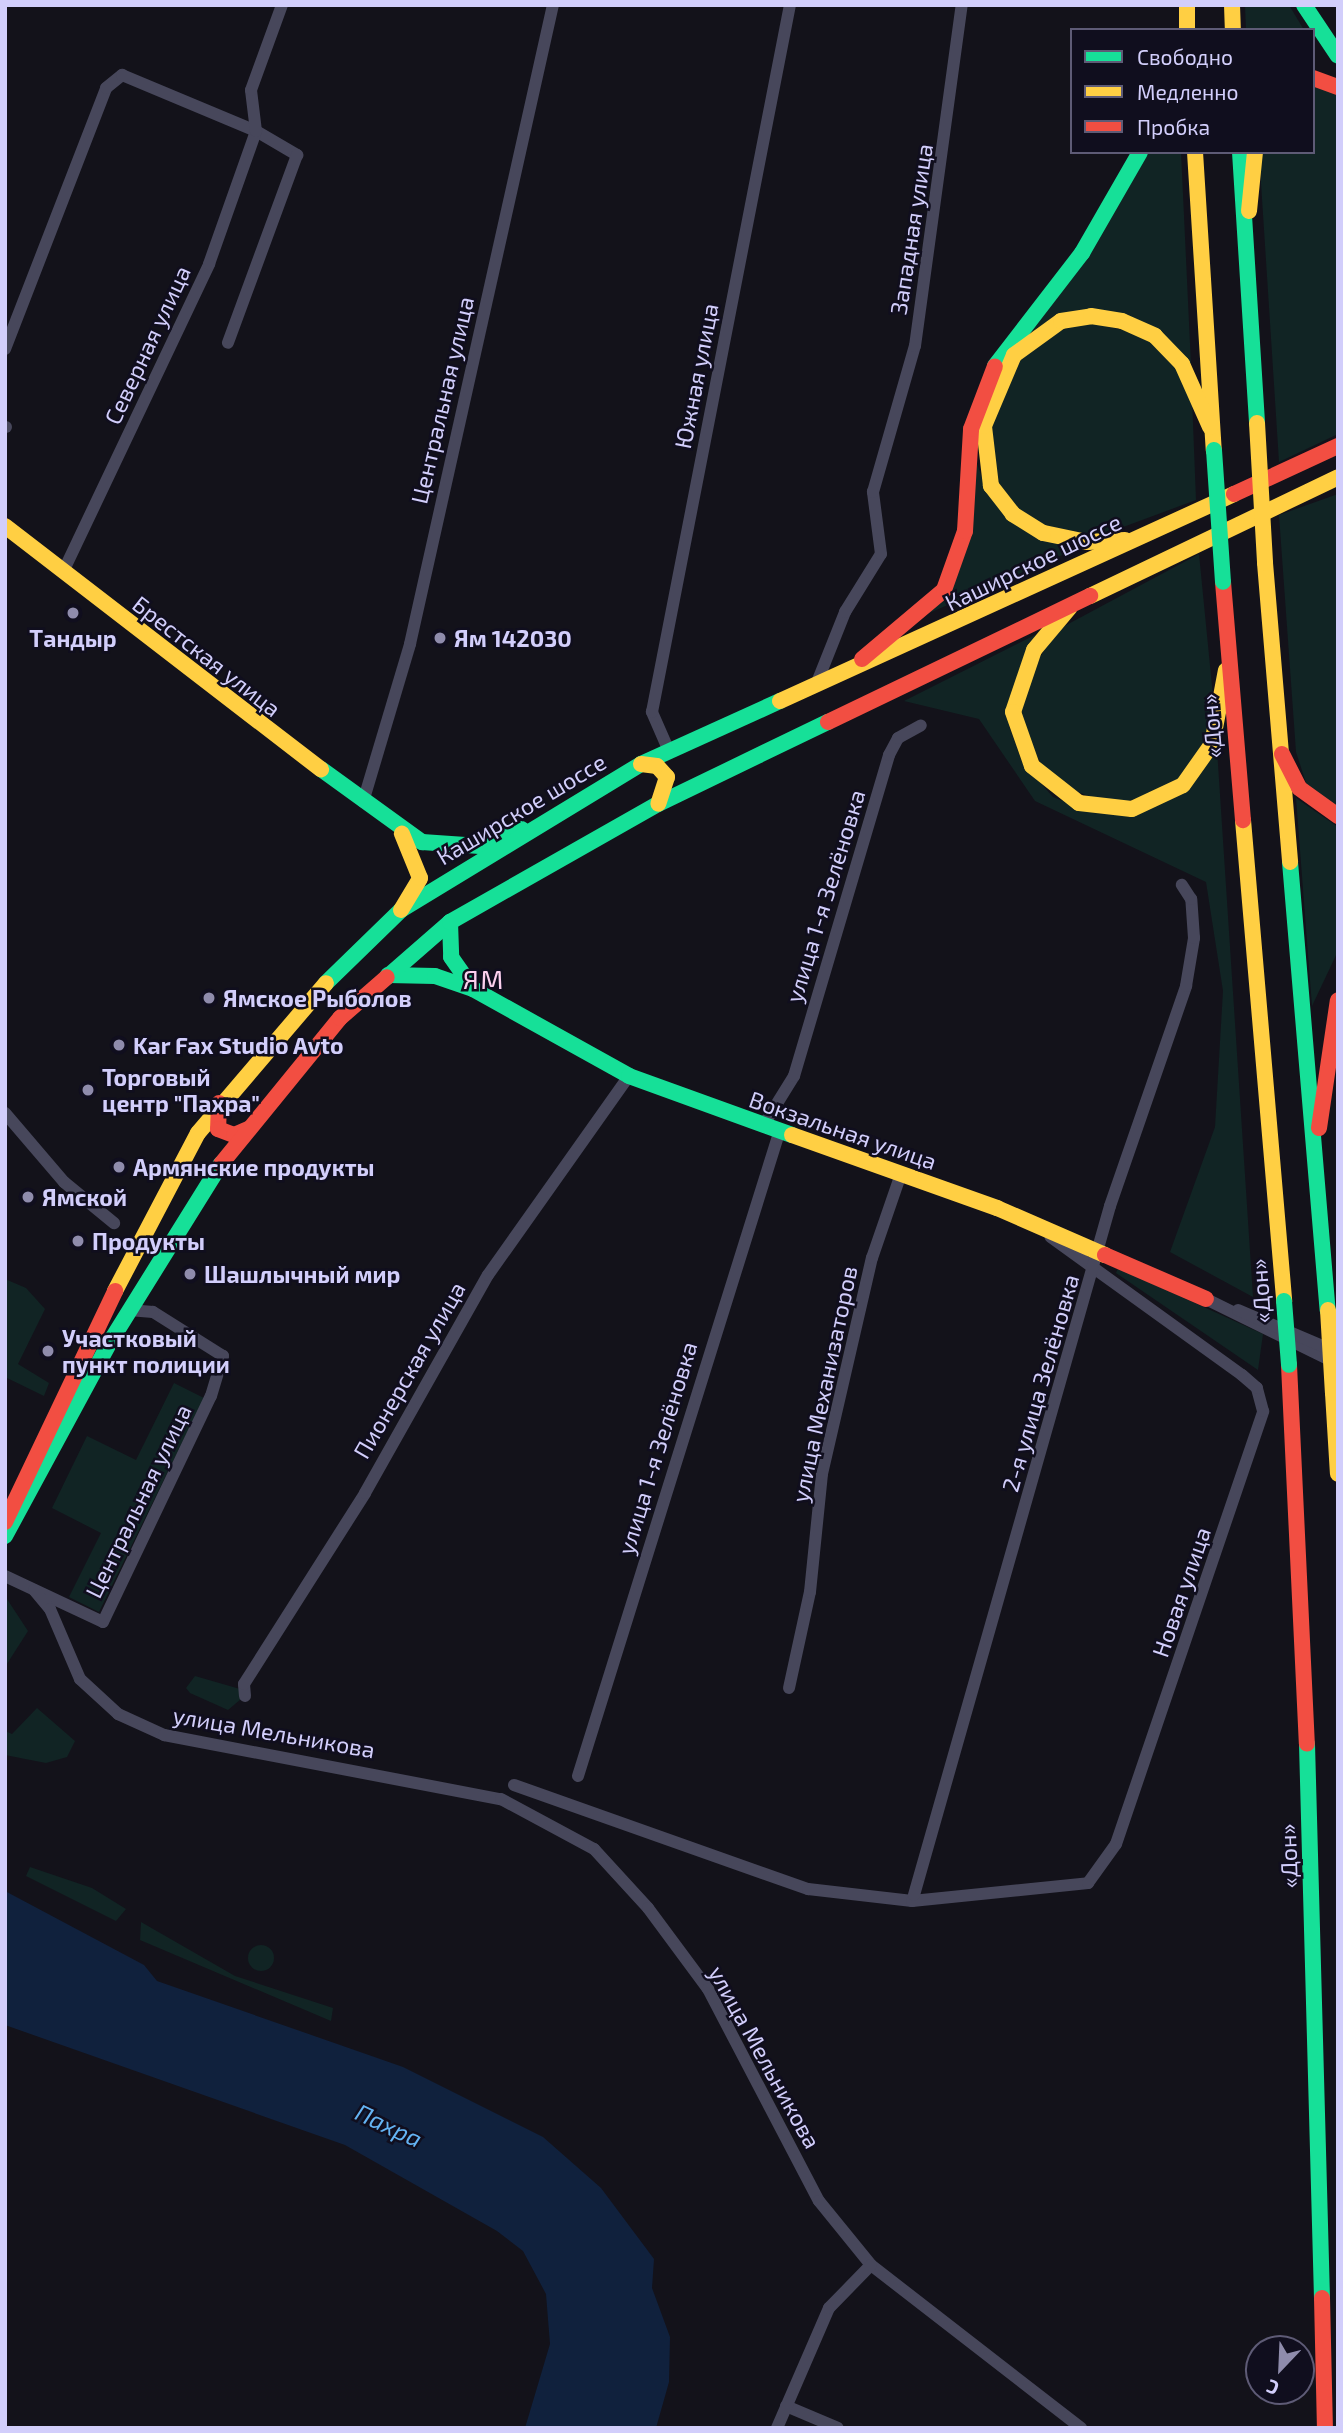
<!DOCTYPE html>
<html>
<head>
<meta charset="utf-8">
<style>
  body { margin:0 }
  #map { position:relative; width:1343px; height:2433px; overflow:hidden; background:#13121a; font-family:"Exo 2",sans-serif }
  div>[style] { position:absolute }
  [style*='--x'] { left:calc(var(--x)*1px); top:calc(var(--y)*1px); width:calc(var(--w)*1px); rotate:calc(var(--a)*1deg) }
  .green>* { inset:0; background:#112424 }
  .round { border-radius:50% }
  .water>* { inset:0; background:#10213d }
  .street>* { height:12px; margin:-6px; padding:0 6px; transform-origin:6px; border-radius:6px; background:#47475b }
  .fast>* { height:16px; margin:-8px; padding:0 8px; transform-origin:8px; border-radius:8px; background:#16e098 }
  .slow>* { height:16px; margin:-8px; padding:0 8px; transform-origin:8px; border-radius:8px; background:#ffcf43 }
  .jam>* { height:16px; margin:-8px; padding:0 8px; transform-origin:8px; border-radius:8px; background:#f24e42 }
  .fast-bridge>* { height:16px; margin:-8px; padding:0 8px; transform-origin:8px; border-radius:8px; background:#16e098 }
  .slow-bridge>* { height:16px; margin:-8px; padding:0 8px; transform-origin:8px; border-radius:8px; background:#ffcf43 }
  .dots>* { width:19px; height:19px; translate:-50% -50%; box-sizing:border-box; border:4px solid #100e1e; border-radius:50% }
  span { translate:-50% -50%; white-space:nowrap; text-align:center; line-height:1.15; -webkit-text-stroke:5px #100e1e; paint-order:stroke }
  .street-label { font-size:23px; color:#d2cefb }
  .poi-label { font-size:23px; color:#d2cefb; font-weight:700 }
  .left { translate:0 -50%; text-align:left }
  .water-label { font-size:24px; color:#64b4f4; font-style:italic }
  .quarter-label { font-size:26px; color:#fcd0ed; letter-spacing:2px }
  .frame { position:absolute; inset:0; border:7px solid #d2cefb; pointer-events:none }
  .legend { position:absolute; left:1070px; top:28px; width:245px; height:126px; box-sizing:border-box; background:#100e1e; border:2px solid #5e5b76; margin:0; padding:9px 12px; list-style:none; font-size:21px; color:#d2cefb }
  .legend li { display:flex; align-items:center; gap:14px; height:35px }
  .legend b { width:35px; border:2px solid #5e5b76 }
  .north { position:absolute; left:1245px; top:2335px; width:70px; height:70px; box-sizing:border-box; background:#100e1e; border:2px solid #5e5b76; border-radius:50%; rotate:203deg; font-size:19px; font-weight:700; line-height:28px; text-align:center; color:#d2cefb }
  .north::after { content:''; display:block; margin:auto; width:24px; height:32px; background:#8f8cac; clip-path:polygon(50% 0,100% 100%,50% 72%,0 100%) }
</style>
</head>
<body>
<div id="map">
  <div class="green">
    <i style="clip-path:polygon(1245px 5px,1289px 5px,1304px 30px,1246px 30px)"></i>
    <i style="clip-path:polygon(1313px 85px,1338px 95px,1338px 434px,1279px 462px,1259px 152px,1313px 152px)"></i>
    <i style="clip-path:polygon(1147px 152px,1181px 152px,1191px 365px,1129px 317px,1018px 338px)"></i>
    <i style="clip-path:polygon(1087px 322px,1141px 334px,1171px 359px,1192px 398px,1196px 500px,1099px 536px,1032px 523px,998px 486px,988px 439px,1007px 374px,1041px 337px)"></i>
    <i style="clip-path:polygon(976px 461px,984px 483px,1076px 549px,927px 614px,948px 593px)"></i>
    <i style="clip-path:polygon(1338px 494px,1338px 812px,1310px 795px,1296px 752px,1279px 515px)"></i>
    <i style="clip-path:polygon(1199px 554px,1213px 696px,1208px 736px,1173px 786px,1114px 806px,1053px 782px,1021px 732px,1023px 684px,1057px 630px)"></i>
    <i style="clip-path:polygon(1035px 635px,1009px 726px,1022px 762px,1053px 797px,1094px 813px,1131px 816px,1217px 749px,1253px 1297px,1170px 1252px,1215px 1127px,1223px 991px,1206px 882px,1035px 801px,979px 719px,904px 701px)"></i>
    <i style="clip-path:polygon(1296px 798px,1338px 827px,1338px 951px,1312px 1006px)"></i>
    <i style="clip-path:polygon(1118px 1268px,1263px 1334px,1258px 1370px,1116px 1273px)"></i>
    <i style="clip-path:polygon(5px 1279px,26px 1288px,45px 1309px,18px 1364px,49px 1383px,44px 1396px,5px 1377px)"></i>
    <i style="clip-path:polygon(174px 1383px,204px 1398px,99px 1612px,69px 1597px,101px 1533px,52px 1508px,87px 1436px,136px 1460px)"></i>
    <i style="clip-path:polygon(5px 1596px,28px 1631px,5px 1667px)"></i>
    <i style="clip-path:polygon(195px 1676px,240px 1689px,241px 1699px,228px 1710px,190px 1693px,186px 1688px)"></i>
    <i style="clip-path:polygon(37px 1708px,75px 1741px,67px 1757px,46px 1763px,5px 1755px,5px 1731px,12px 1734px)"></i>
    <i style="clip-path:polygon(30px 1867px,92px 1888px,126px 1909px,116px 1921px,26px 1876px)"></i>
    <i style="clip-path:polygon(141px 1922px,235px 1976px,333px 2008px,331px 2021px,140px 1940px)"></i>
    <i class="round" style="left:248px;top:1945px;width:26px;height:26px"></i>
  </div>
  <div class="water">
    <i style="clip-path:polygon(5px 1891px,144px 1965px,157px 1981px,403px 2067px,543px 2137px,601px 2188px,654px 2259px,652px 2288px,670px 2337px,669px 2382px,656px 2428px,525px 2428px,550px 2344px,546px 2294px,523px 2251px,497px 2231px,345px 2145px,5px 2025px)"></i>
  </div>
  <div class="street">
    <i style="--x:5;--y:349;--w:280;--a:-68.8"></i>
    <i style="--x:106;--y:88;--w:21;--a:-39"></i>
    <i style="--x:122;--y:75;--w:145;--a:22.7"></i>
    <i style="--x:256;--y:131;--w:48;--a:30.3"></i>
    <i style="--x:297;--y:155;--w:200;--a:110.2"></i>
    <i style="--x:5;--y:427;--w:1;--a:0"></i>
    <i style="--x:63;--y:572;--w:341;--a:-64.6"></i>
    <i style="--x:209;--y:264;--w:141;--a:-70.5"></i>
    <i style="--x:256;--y:131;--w:41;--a:-97"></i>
    <i style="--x:251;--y:90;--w:90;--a:-70"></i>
    <i style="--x:816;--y:685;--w:79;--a:-68.3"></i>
    <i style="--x:845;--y:612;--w:68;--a:-58.2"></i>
    <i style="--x:881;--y:554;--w:63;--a:-97.4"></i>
    <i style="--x:873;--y:492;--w:152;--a:-74"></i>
    <i style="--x:915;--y:346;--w:344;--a:-82.2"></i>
    <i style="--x:669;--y:751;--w:43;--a:-113.6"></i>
    <i style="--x:652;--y:712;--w:720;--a:-78.96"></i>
    <i style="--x:363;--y:802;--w:165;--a:-73.4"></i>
    <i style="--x:410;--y:644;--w:655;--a:-77.39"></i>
    <i style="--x:5;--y:1113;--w:91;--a:49.5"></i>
    <i style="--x:64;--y:1182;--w:65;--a:39.4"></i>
    <i style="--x:763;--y:1126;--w:59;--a:-58.2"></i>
    <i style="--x:794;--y:1076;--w:335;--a:-73.5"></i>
    <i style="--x:889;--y:755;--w:19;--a:-62"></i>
    <i style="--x:898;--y:738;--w:26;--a:-29"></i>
    <i style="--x:1206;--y:1299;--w:143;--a:26.2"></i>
    <i style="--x:1238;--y:1310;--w:104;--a:23.1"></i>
    <i style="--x:5;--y:1576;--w:108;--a:25.1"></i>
    <i style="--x:103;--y:1622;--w:250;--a:-64.5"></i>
    <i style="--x:211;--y:1396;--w:42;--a:-73.3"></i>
    <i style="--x:223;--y:1356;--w:83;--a:-147.8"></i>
    <i style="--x:153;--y:1312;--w:24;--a:-175"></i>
    <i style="--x:34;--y:1590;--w:25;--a:50"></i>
    <i style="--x:50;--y:1609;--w:76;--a:66.8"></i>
    <i style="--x:80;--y:1679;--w:52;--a:42.6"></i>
    <i style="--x:118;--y:1714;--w:51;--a:24.5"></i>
    <i style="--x:164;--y:1735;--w:343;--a:10.8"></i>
    <i style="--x:501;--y:1799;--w:106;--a:28.3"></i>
    <i style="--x:594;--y:1849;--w:80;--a:47.5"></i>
    <i style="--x:648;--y:1908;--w:101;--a:53.5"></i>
    <i style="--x:708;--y:1989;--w:239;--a:62.4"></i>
    <i style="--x:819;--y:2201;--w:82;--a:50.9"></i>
    <i style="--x:871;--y:2265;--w:266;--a:37.8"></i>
    <i style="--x:789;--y:1688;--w:98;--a:-77.7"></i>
    <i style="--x:810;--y:1592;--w:119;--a:-84.2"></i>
    <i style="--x:822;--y:1474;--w:222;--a:-77"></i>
    <i style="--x:872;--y:1258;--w:89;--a:-71"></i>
    <i style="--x:245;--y:1696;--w:12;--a:-95"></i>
    <i style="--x:244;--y:1684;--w:226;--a:-57.6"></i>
    <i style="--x:365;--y:1493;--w:250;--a:-60.6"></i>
    <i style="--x:488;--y:1275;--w:244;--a:-54.7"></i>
    <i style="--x:578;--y:1776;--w:674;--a:-72.64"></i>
    <i style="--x:514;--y:1785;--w:312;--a:19.5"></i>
    <i style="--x:808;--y:1889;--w:105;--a:6.6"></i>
    <i style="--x:912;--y:1901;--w:177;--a:-5.8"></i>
    <i style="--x:1088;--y:1883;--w:48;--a:-54.3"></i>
    <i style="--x:1116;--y:1844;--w:457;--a:-71.2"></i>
    <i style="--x:1263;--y:1411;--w:24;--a:-105"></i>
    <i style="--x:1257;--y:1388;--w:20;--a:-139"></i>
    <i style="--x:1242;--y:1375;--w:236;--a:-144.2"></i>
    <i style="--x:914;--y:1895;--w:716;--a:-74.12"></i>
    <i style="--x:1110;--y:1206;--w:233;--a:-70.9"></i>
    <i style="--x:1186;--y:986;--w:49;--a:-80.5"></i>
    <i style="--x:1194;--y:938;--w:39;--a:-94"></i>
    <i style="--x:1191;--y:899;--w:17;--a:-123"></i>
    <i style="--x:786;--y:2406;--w:56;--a:22.9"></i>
    <i style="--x:777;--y:2428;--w:131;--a:-66.6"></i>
    <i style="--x:829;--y:2308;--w:60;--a:-45.7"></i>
  </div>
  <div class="fast">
    <i style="--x:1304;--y:5;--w:61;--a:56.3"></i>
    <i style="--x:1240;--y:152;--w:272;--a:86.4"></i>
    <i style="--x:995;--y:366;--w:143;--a:-52.4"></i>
    <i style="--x:1082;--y:253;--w:116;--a:-60.1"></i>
    <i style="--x:321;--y:769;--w:125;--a:35.9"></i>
    <i style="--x:422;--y:842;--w:58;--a:3.9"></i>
    <i style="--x:480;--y:846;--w:45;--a:-22"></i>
    <i style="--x:1290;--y:862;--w:450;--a:85.2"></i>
    <i style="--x:450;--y:922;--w:35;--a:88"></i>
    <i style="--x:451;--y:957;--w:39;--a:55"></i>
    <i style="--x:388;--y:975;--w:47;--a:1.2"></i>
    <i style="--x:435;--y:976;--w:40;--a:18.9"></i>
    <i style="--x:473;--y:989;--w:179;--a:29.1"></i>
    <i style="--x:629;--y:1076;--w:173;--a:19.9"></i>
    <i style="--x:387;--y:977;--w:84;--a:-41.1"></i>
    <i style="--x:450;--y:922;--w:239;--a:-29.6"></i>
    <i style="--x:658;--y:804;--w:189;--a:-25.8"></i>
    <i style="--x:326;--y:983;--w:105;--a:-44.2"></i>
    <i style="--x:401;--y:910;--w:281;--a:-31.3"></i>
    <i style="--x:641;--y:764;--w:153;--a:-24.4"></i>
    <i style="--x:5;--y:1536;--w:221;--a:-61.6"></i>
    <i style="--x:110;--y:1342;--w:210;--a:-58.1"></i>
    <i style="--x:1307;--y:1744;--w:554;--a:88.45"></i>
  </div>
  <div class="slow">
    <i style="--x:1187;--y:5;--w:25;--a:90"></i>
    <i style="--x:1232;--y:5;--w:25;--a:88"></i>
    <i style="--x:1195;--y:152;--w:299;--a:86.4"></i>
    <i style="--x:1249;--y:211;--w:59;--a:-84.2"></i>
    <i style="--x:5;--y:526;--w:399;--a:37.6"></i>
    <i style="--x:1125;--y:540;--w:38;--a:177"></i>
    <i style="--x:1087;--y:542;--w:45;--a:-168.4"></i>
    <i style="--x:1043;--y:533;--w:36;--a:-148"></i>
    <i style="--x:1013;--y:514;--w:36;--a:-128"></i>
    <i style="--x:991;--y:486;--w:60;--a:-96.7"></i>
    <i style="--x:984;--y:426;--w:77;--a:-67.1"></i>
    <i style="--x:1014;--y:355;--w:58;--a:-35.9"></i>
    <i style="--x:1061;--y:321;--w:30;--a:-9"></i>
    <i style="--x:1091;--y:316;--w:31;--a:9"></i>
    <i style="--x:1122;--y:321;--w:36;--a:24"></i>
    <i style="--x:1155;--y:336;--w:39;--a:46"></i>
    <i style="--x:1182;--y:364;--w:69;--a:66"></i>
    <i style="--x:1265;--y:563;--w:300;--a:85.2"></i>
    <i style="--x:1090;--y:596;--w:275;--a:-25.6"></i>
    <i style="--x:1070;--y:607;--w:56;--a:129.9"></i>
    <i style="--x:1034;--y:650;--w:65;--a:108.7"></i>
    <i style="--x:1013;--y:712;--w:57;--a:70.6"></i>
    <i style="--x:1032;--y:766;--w:60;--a:38.2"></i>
    <i style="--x:1079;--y:803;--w:53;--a:6.5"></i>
    <i style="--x:1132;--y:809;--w:56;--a:-25.2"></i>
    <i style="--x:1183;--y:785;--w:50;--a:-54.7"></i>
    <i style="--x:1212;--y:744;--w:75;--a:-79.3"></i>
    <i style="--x:780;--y:701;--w:499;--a:-24.5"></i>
    <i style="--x:641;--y:764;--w:16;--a:7"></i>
    <i style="--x:657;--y:766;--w:15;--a:48"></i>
    <i style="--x:667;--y:777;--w:28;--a:108"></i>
    <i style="--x:1243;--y:820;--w:483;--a:85.1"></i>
    <i style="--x:401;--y:910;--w:37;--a:-59"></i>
    <i style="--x:420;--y:878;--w:48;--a:-112.2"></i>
    <i style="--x:792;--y:1135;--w:218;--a:19.6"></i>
    <i style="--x:997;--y:1208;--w:118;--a:23.5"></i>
    <i style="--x:115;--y:1291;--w:178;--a:-62.3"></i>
    <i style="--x:198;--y:1133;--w:197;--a:-49.5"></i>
    <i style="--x:1333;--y:1393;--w:81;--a:86.5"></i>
  </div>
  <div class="jam">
    <i style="--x:1313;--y:78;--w:27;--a:20"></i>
    <i style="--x:1234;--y:494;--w:115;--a:-24.8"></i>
    <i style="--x:1223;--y:582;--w:239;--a:85.2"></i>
    <i style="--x:862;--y:659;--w:107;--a:-40.1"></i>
    <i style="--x:944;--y:590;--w:63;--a:-70.4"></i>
    <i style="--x:965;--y:531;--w:102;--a:-86.6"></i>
    <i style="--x:971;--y:429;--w:67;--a:-69.1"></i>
    <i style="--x:828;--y:722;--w:291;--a:-25.7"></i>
    <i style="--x:1282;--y:754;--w:38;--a:63"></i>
    <i style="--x:1299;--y:788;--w:48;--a:35.7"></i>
    <i style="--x:219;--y:1103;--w:26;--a:92"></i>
    <i style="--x:218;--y:1129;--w:17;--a:21"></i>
    <i style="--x:234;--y:1135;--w:15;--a:-23"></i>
    <i style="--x:1319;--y:1128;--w:129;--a:-81.6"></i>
    <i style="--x:221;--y:1164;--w:188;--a:-50.8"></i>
    <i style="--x:340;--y:1018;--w:62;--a:-41.1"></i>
    <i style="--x:1105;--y:1255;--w:110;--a:23.5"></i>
    <i style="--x:1289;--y:1365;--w:379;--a:87.3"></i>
    <i style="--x:5;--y:1522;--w:256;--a:-64.5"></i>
    <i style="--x:1322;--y:2298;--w:130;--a:88.7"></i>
  </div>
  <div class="fast-bridge">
    <i style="--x:1214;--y:450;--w:132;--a:86.1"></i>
    <i style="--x:1284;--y:1301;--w:64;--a:85.5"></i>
  </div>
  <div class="slow-bridge">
    <i style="--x:1257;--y:423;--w:140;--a:86.7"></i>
    <i style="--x:1328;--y:1310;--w:83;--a:86.6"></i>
  </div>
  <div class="dots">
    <i style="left:73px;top:613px;background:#8f8cac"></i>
    <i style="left:440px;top:638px;background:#8f8cac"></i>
    <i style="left:209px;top:998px;background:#8f8cac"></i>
    <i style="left:119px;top:1045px;background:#8f8cac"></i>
    <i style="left:88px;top:1090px;background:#8f8cac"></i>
    <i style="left:119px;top:1167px;background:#8f8cac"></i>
    <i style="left:28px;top:1197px;background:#8f8cac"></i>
    <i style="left:78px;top:1241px;background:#8f8cac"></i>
    <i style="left:190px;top:1274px;background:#8f8cac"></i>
    <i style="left:48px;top:1351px;background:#8f8cac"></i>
  </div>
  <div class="street-label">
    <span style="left:911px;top:229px;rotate:-81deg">Западная улица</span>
    <span style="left:147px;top:345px;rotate:-65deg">Северная улица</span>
    <span style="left:696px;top:376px;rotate:-79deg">Южная улица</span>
    <span style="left:442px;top:400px;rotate:-77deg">Центральная улица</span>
    <span style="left:1033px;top:562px;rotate:-26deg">Каширское шоссе</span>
    <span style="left:207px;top:656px;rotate:38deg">Брестская улица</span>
    <span style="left:1211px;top:726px;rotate:-95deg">«Дон»</span>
    <span style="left:521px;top:809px;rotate:-31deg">Каширское шоссе</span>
    <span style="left:825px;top:896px;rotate:-73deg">улица 1-я Зелёновка</span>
    <span style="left:843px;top:1130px;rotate:19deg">Вокзальная улица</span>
    <span style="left:1260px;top:1291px;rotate:-94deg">«Дон»</span>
    <span style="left:409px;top:1370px;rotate:-60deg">Пионерская улица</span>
    <span style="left:1040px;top:1383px;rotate:-74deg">2-я улица Зелёновка</span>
    <span style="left:824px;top:1384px;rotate:-78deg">улица Механизаторов</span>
    <span style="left:657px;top:1448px;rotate:-73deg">улица 1-я Зелёновка</span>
    <span style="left:138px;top:1501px;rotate:-64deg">Центральная улица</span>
    <span style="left:1181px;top:1592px;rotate:-71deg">Новая улица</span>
    <span style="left:274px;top:1732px;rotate:10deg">улица Мельникова</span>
    <span style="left:1288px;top:1856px;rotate:-92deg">«Дон»</span>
    <span style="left:765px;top:2057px;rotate:61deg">улица Мельникова</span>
  </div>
  <div class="poi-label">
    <span style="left:73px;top:638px">Тандыр</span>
    <span class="left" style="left:454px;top:638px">Ям 142030</span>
    <span class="left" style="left:223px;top:998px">Ямское Рыболов</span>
    <span class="left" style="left:133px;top:1045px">Kar Fax Studio Avto</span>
    <span class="left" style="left:102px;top:1090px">Торговый<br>центр "Пахра"</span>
    <span class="left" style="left:133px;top:1167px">Армянские продукты</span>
    <span class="left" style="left:42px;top:1197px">Ямской</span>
    <span class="left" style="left:92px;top:1241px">Продукты</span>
    <span class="left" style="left:204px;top:1274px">Шашлычный мир</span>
    <span class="left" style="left:62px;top:1351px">Участковый<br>пункт полиции</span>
  </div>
  <div class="water-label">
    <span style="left:389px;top:2125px;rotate:25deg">Пахра</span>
  </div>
  <div class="quarter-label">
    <span style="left:484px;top:979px">ЯМ</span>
  </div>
  <div class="frame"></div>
  <ul class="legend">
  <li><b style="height:9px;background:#16e098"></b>Свободно</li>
  <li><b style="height:9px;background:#ffcf43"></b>Медленно</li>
  <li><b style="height:9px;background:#f24e42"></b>Пробка</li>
  </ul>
  <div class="north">С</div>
</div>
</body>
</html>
